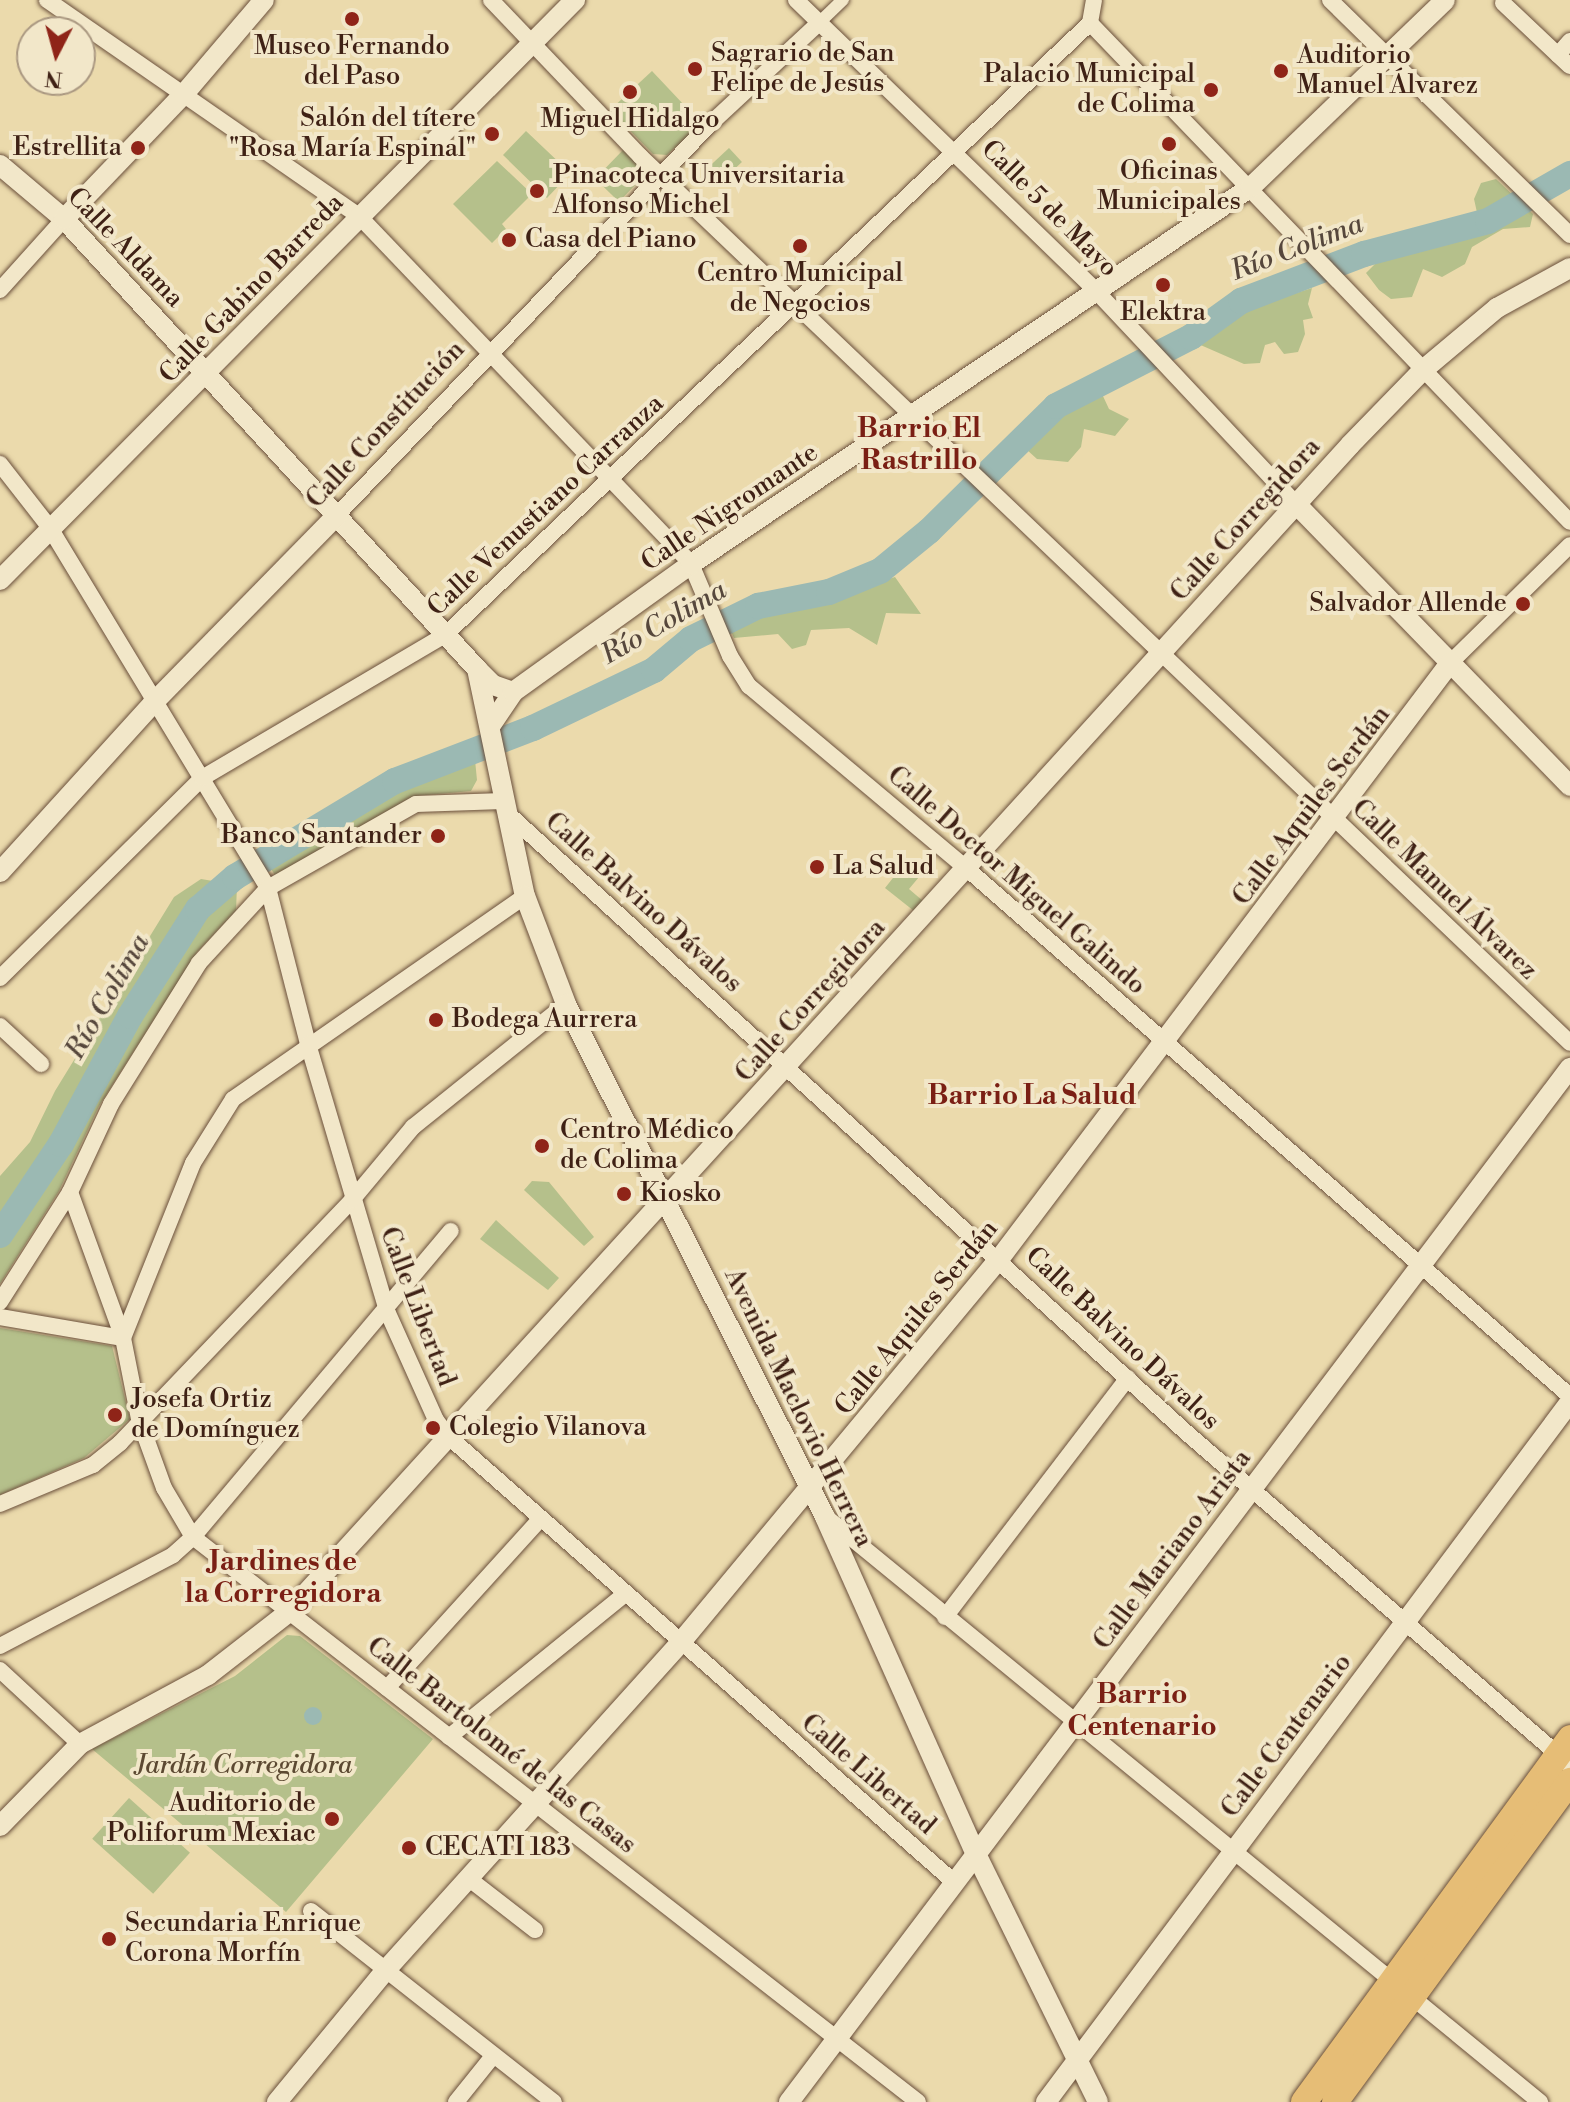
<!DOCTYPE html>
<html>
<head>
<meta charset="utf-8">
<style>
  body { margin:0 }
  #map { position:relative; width:1570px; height:2102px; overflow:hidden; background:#ebdaac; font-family:"Libre Bodoni",serif }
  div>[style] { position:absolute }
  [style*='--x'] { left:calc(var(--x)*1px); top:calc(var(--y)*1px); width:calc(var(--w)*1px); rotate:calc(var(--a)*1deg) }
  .green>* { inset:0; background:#b5c08b; transform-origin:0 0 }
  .water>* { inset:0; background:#9bb9b3 }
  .round { border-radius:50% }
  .river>* { height:26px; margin:-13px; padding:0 13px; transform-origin:13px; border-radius:13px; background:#9bb9b3 }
  .roads { filter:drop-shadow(0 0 2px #6a4f3b) drop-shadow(0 0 2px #6a4f3b) }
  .pedestrian>* { height:12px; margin:-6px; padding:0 6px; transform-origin:6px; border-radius:6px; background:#f2e7c9 }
  .minor>* { height:16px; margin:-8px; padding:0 8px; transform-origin:8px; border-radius:8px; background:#f2e7c9 }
  .tertiary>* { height:20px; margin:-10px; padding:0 10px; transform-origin:10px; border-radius:10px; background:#f2e7c9 }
  .primary>* { height:26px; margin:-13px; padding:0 13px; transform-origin:13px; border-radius:13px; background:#e6bd76 }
  .dots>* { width:22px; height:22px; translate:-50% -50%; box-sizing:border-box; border:4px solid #f2e7c9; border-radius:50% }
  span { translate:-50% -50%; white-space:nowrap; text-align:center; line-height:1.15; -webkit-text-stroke:8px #f2e7c9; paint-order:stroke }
  .poi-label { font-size:26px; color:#3f2115 }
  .left { translate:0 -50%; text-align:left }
  .right { translate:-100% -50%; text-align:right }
  .street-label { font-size:26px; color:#3f2115 }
  .park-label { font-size:26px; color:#5c4932; font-style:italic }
  .water-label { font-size:28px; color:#56473c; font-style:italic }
  .neighbourhood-label { font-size:28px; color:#7a1f14; font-weight:700 }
  .north { position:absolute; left:16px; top:16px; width:80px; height:80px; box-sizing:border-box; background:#f2e7c9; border:2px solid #aa9881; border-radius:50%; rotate:186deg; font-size:22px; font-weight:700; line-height:32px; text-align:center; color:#3f2115 }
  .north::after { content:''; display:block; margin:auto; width:28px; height:36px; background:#8f2418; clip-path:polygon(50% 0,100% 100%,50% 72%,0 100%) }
</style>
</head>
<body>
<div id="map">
  <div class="green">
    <i style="clip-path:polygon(652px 71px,701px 123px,667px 155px,653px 154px,610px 110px)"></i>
    <i style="clip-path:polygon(526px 131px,565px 168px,559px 174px,564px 180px,547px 198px,503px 155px)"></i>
    <i style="left:729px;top:148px;width:19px;height:37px;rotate:47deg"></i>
    <i style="left:623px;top:150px;width:33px;height:40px;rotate:44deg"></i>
    <i style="clip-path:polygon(497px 161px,532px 194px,502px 224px,506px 229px,492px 243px,453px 204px)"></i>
    <i style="clip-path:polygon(1496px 179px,1533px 214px,1530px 227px,1503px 229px,1472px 247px,1465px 264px,1442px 277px,1423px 269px,1412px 297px,1391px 299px,1379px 290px,1366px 273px,1384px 255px,1413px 236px,1446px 237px,1459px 222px,1478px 217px,1474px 199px,1481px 183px)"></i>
    <i style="clip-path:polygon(1312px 288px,1308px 304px,1313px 318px,1303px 320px,1305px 334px,1298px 352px,1284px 354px,1275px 342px,1265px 345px,1260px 363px,1244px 364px,1196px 343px,1250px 308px)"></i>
    <i style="clip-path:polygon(1102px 394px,1109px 409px,1129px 419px,1115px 436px,1084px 429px,1081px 447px,1068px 462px,1037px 459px,1026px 449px,1058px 413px)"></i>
    <i style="clip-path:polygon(895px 577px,921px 614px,886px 613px,877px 645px,849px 628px,811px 630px,806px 645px,792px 649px,778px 634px,734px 638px,729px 627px,760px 610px,840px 595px)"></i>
    <i style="clip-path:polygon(461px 759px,475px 760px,477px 780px,471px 791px,417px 796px,275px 875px,267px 863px,317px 838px,333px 821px,354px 815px,397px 785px,412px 787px,421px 775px)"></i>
    <i style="clip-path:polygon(904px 864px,919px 877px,909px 889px,923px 901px,914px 911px,885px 888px)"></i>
    <i style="clip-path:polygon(201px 879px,237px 885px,236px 911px,197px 952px,99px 1106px,59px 1191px,0 1284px,0 1176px,30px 1142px,55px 1091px,174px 897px)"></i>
    <i style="clip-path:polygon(532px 1181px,549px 1182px,594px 1237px,584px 1246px,524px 1190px)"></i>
    <i style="clip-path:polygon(496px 1220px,559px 1278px,548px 1290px,480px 1239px)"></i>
    <i style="clip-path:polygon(0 1328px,112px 1346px,130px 1419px,84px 1458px,0 1495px)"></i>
    <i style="clip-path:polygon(287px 1635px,300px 1636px,433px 1739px,286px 1912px,92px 1749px,235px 1676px)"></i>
    <i style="left:129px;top:1798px;width:82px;height:55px;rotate:42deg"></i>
  </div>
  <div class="water">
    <i class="round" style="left:304px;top:1707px;width:18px;height:18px"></i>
  </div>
  <div class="river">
    <i style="--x:0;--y:1235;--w:110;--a:-56.2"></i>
    <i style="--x:61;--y:1144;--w:145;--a:-61.7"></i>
    <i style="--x:130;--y:1016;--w:127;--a:-57.6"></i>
    <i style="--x:198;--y:909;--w:49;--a:-40.9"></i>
    <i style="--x:235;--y:877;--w:187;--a:-31"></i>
    <i style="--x:395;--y:781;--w:148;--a:-21"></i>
    <i style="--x:533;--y:728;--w:134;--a:-25.6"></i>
    <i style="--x:654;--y:670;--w:48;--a:-40"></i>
    <i style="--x:691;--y:639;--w:75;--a:-26.2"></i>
    <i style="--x:758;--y:606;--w:72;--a:-11.2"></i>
    <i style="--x:829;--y:592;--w:55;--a:-22.4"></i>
    <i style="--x:880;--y:571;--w:63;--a:-39.2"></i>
    <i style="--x:929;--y:531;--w:178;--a:-44.5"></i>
    <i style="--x:1056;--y:406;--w:152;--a:-27.1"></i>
    <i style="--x:1191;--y:337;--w:62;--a:-35.8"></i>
    <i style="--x:1241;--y:301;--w:132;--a:-20.9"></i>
    <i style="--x:1364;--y:254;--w:128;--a:-14.9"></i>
    <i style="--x:1488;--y:221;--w:95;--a:-29.8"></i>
  </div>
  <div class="roads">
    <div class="pedestrian">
      <i style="--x:822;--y:20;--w:29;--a:-44"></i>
    </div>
    <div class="minor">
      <i style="--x:47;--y:0;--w:379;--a:34.7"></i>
      <i style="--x:359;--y:216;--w:481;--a:46.3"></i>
      <i style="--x:691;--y:564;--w:100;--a:67"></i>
      <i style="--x:730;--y:656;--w:36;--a:58"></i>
      <i style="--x:749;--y:686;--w:282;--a:40"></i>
      <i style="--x:965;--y:867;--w:804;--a:41.17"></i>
      <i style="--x:491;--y:0;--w:216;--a:46.3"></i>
      <i style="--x:640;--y:156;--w:1285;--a:43.64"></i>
      <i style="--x:796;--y:0;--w:419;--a:44.1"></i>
      <i style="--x:1097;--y:292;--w:292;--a:46.8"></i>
      <i style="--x:1094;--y:0;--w:23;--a:100"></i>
      <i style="--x:1090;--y:23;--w:692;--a:46.11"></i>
      <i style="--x:1330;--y:0;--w:336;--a:44.4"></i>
      <i style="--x:1503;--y:3;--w:76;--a:43.4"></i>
      <i style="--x:1570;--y:41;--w:18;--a:131"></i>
      <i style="--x:1558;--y:55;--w:16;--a:43"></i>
      <i style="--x:0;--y:290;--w:96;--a:-48"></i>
      <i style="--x:0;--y:464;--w:81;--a:52"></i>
      <i style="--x:50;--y:528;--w:421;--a:58.8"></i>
      <i style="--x:268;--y:888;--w:161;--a:75.6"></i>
      <i style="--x:308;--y:1044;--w:278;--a:73.5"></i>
      <i style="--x:387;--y:1311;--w:120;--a:65.8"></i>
      <i style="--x:436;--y:1420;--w:21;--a:53"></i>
      <i style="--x:449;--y:1437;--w:675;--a:41.39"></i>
      <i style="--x:338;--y:514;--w:535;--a:-46.36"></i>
      <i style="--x:707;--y:127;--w:153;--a:-42.9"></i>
      <i style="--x:1450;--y:663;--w:168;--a:-44.5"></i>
      <i style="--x:506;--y:812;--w:923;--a:42.37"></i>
      <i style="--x:1188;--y:1434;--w:505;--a:40.91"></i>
      <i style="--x:0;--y:978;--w:284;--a:-44.7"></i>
      <i style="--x:202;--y:778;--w:283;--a:-30.5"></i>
      <i style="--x:446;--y:634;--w:888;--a:-43.49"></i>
      <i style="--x:0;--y:1026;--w:56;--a:42.8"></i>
      <i style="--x:70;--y:1192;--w:155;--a:70"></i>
      <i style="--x:123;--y:1338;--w:83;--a:78.8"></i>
      <i style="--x:139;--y:1419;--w:73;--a:70.1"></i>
      <i style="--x:164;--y:1488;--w:57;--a:59.4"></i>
      <i style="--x:193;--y:1537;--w:919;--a:37.93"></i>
      <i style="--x:0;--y:1302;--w:130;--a:-57.5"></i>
      <i style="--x:70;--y:1192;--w:97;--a:-65"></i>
      <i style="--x:111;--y:1104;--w:166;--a:-58"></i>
      <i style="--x:199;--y:963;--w:102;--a:-47.4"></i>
      <i style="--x:268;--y:888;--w:170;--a:-29.6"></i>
      <i style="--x:416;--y:804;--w:87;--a:-2"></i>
      <i style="--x:0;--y:1317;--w:125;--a:9.7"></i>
      <i style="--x:123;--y:1338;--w:188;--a:-68.2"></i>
      <i style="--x:193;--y:1163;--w:75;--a:-58"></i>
      <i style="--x:233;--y:1099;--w:356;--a:-34.8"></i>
      <i style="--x:0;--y:1504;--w:101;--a:-22.8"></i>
      <i style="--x:93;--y:1465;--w:35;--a:-39"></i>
      <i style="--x:120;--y:1443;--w:336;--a:-46.3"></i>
      <i style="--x:352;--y:1200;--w:95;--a:-50.1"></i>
      <i style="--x:413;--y:1127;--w:196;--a:-38.8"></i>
      <i style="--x:827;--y:1518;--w:922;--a:39.32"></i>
      <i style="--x:945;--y:1617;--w:301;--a:-52.6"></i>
      <i style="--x:0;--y:1646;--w:195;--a:-27.7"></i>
      <i style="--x:173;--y:1555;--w:27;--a:-42"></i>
      <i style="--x:193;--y:1537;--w:400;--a:-49.9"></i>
      <i style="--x:0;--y:1670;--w:109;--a:42.8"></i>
      <i style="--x:387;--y:1688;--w:229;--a:-47.8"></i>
      <i style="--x:449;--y:1737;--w:228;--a:-39.1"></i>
      <i style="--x:468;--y:1878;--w:85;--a:37.8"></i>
      <i style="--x:311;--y:1911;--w:309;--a:38.2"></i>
      <i style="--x:456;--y:2102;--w:59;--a:-51.2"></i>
    </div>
    <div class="tertiary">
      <i style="--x:0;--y:165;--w:84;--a:40.2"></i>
      <i style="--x:64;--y:219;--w:611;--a:47.45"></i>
      <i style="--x:477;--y:669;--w:23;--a:45"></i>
      <i style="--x:493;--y:685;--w:21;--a:19"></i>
      <i style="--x:64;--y:219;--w:173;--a:-46.2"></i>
      <i style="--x:184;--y:94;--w:123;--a:-49.6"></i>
      <i style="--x:1297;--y:505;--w:392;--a:45.8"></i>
      <i style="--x:0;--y:580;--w:817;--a:-45.25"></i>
      <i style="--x:477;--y:669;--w:232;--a:78.1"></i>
      <i style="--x:525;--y:896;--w:116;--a:69.2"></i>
      <i style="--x:566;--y:1004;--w:575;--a:63.21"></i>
      <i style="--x:825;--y:1517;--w:369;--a:65.9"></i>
      <i style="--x:976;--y:1854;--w:276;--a:63.8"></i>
      <i style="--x:491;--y:725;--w:40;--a:-56"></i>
      <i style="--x:513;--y:692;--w:219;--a:-35.7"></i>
      <i style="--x:691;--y:564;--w:675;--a:-33.95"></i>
      <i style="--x:1251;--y:187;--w:269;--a:-43.9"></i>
      <i style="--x:0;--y:872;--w:228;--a:-47.8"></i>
      <i style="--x:153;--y:703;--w:264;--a:-45.6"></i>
      <i style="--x:0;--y:1826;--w:115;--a:-45.7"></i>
      <i style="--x:80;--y:1744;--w:145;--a:-28.3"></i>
      <i style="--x:208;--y:1675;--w:103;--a:-37.9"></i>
      <i style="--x:289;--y:1612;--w:1577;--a:-47.72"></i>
      <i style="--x:1350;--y:445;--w:105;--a:-45.8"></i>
      <i style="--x:1423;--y:370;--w:97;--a:-40"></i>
      <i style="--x:1497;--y:308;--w:83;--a:-28.7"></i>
      <i style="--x:277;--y:2102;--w:168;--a:-50.5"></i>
      <i style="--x:384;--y:1972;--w:444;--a:-48"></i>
      <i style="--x:681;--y:1642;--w:499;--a:-50.3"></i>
      <i style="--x:1000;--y:1258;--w:746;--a:-52.9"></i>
      <i style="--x:789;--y:2102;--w:1296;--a:-52.94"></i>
      <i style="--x:1046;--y:2102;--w:874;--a:-53.18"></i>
    </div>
    <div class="primary">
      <i style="--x:1304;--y:2102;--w:451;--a:-53.8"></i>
      <i style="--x:1335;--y:2102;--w:398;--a:-53.8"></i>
    </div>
  </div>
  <div class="dots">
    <i style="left:352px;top:19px;background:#8f2418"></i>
    <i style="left:695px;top:69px;background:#8f2418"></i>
    <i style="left:1281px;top:71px;background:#8f2418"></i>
    <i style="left:1211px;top:90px;background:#8f2418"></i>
    <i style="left:630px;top:92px;background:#8f2418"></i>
    <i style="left:492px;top:134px;background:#8f2418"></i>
    <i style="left:1169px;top:144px;background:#8f2418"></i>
    <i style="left:138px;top:148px;background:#8f2418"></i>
    <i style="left:537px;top:191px;background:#8f2418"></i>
    <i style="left:509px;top:240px;background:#8f2418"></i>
    <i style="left:800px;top:246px;background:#8f2418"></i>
    <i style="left:1163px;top:285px;background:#8f2418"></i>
    <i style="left:1523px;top:604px;background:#8f2418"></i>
    <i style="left:438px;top:836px;background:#8f2418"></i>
    <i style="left:817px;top:867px;background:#8f2418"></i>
    <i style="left:436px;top:1020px;background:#8f2418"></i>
    <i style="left:542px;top:1146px;background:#8f2418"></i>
    <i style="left:624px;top:1194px;background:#8f2418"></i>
    <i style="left:115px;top:1415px;background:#8f2418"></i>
    <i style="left:433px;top:1428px;background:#8f2418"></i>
    <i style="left:332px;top:1819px;background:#8f2418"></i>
    <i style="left:409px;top:1848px;background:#8f2418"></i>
    <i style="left:109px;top:1939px;background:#8f2418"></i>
  </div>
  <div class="poi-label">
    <span style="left:352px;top:62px">Museo Fernando<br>del Paso</span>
    <span class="left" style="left:711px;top:69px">Sagrario de San<br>Felipe de Jesús</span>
    <span class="left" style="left:1297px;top:71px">Auditorio<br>Manuel Álvarez</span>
    <span class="right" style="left:1195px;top:90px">Palacio Municipal<br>de Colima</span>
    <span class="right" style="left:476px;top:134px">Salón del títere<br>"Rosa María Espinal"</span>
    <span style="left:630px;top:120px">Miguel Hidalgo</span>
    <span class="right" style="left:122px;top:148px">Estrellita</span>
    <span style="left:1169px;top:187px">Oficinas<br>Municipales</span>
    <span class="left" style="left:553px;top:191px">Pinacoteca Universitaria<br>Alfonso Michel</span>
    <span class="left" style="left:525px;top:240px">Casa del Piano</span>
    <span style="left:800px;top:289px">Centro Municipal<br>de Negocios</span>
    <span style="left:1163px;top:313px">Elektra</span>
    <span class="right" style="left:1507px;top:604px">Salvador Allende</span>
    <span class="right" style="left:422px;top:836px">Banco Santander</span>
    <span class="left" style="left:833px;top:867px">La Salud</span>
    <span class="left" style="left:452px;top:1020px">Bodega Aurrera</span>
    <span class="left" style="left:560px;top:1146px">Centro Médico<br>de Colima</span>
    <span class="left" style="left:640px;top:1194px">Kiosko</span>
    <span class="left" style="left:131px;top:1415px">Josefa Ortiz<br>de Domínguez</span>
    <span class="left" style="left:449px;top:1428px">Colegio Vilanova</span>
    <span class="right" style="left:316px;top:1819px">Auditorio de<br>Poliforum Mexiac</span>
    <span class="left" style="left:425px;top:1848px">CECATI 183</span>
    <span class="left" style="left:125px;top:1939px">Secundaria Enrique<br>Corona Morfín</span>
  </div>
  <div class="street-label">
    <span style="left:1049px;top:209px;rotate:45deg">Calle 5 de Mayo</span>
    <span style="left:125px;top:248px;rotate:46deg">Calle Aldama</span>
    <span style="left:252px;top:289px;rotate:-46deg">Calle Gabino Barreda</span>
    <span style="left:386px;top:425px;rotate:-47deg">Calle Constitución</span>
    <span style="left:546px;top:506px;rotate:-43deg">Calle Venustiano Carranza</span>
    <span style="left:730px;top:508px;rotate:-34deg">Calle Nigromante</span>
    <span style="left:1246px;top:520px;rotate:-48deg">Calle Corregidora</span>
    <span style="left:1312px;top:806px;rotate:-53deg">Calle Aquiles Serdán</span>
    <span style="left:1016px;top:881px;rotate:41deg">Calle Doctor Miguel Galindo</span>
    <span style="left:1444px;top:890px;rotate:44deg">Calle Manuel Álvarez</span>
    <span style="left:643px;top:903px;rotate:42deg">Calle Balvino Dávalos</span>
    <span style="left:811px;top:1001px;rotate:-48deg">Calle Corregidora</span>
    <span style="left:417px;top:1307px;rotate:69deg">Calle Libertad</span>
    <span style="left:917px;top:1318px;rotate:-51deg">Calle Aquiles Serdán</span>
    <span style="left:1122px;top:1339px;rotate:43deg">Calle Balvino Dávalos</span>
    <span style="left:798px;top:1408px;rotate:64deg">Avenida Maclovio Herrera</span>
    <span style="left:1173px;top:1550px;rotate:-53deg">Calle Mariano Arista</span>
    <span style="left:1287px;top:1736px;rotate:-53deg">Calle Centenario</span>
    <span style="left:501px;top:1746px;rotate:38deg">Calle Bartolomé de las Casas</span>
    <span style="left:868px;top:1775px;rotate:41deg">Calle Libertad</span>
  </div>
  <div class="park-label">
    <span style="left:244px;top:1766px">Jardín Corregidora</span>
  </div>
  <div class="water-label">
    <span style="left:1297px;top:248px;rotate:-21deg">Río Colima</span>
    <span style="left:664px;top:623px;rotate:-30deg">Río Colima</span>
    <span style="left:108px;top:997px;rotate:-60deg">Río Colima</span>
  </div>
  <div class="neighbourhood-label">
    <span style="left:919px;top:445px">Barrio El<br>Rastrillo</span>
    <span style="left:1032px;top:1096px">Barrio La Salud</span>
    <span style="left:283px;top:1578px">Jardines de<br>la Corregidora</span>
    <span style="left:1142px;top:1711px">Barrio<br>Centenario</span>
  </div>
  <div class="north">N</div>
</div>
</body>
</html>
